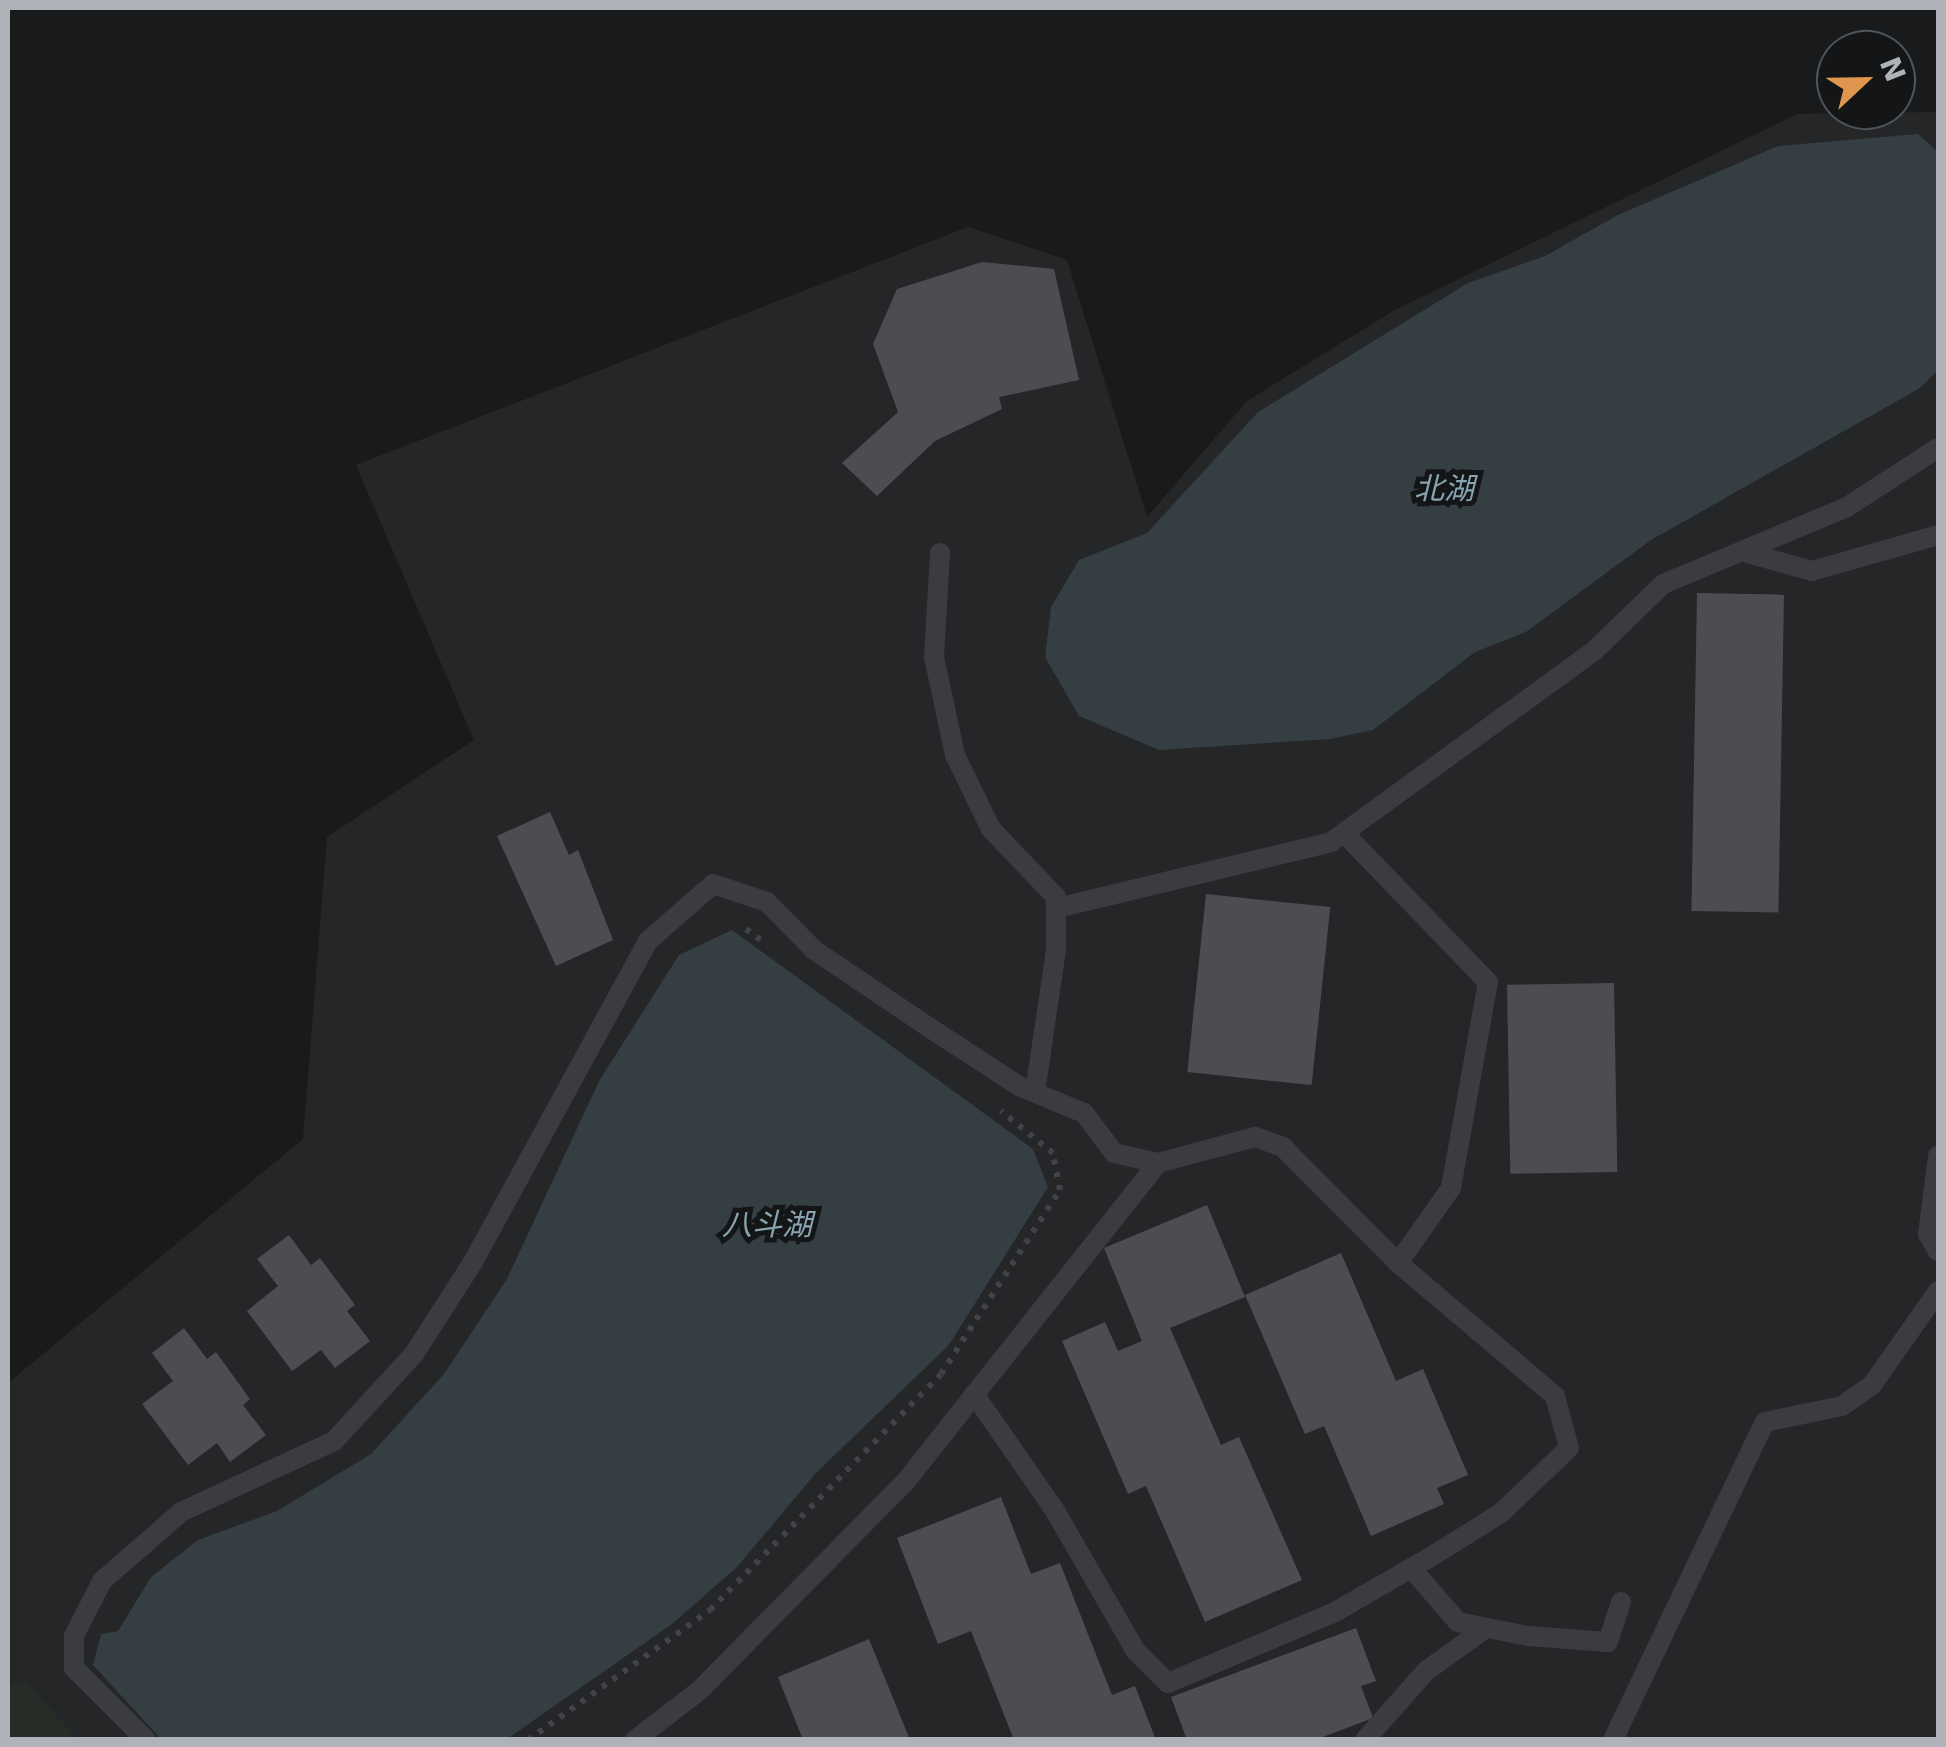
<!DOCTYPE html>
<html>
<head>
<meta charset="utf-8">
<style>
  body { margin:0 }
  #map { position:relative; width:1946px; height:1747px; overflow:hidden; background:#191a1b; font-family:"DejaVu Sans","Noto Sans SC",sans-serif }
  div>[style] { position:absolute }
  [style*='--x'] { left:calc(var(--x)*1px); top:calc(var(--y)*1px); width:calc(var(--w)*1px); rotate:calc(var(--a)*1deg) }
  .built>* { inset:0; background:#252628 }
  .green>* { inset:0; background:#262d26 }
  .water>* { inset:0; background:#343e43 }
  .building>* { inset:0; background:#4b4d50; transform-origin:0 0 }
  .path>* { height:6px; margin-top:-3px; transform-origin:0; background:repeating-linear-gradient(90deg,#414347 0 5px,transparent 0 13px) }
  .lane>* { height:20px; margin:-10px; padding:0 10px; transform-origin:10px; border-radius:10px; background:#3b3c40 }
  span { translate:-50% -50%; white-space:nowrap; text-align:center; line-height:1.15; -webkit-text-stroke:10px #141516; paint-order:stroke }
  .water-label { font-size:30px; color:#88a4b0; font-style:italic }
  .frame { position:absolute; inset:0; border:10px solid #adb3b9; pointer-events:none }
  .north { position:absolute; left:1816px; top:30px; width:100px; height:100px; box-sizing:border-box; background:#141516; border:2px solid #515457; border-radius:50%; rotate:68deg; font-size:28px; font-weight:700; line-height:40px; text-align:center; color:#adb3b9 }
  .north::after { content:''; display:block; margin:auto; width:35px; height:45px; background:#df964e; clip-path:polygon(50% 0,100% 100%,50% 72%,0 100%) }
</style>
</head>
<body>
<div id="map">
  <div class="built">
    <i style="clip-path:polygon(1938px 112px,1938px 1739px,8px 1740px,8px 1383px,303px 1139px,327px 837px,474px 740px,356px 465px,968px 227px,1067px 260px,1147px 517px,1247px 401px,1395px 310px,1797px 114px)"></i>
  </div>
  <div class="green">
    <i style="clip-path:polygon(24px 1681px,78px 1739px,8px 1739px,8px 1684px)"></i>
  </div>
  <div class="water">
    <i style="clip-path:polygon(1918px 134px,1938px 152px,1938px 370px,1920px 388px,1651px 540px,1526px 632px,1475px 652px,1373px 730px,1330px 739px,1159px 750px,1079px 716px,1045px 657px,1051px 607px,1079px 560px,1147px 533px,1258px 412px,1468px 283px,1545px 256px,1618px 215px,1778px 146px)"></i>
    <i style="clip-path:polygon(732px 930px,1033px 1149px,1048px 1187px,949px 1345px,816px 1473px,736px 1568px,672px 1624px,507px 1739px,161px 1739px,93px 1665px,101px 1634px,118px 1631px,151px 1577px,198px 1540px,277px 1511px,371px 1454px,444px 1374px,507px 1279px,599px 1081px,679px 955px)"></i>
  </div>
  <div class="building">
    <i style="clip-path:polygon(982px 262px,1054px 269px,1079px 380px,999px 397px,1002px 409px,935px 441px,877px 496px,842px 463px,898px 412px,873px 344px,897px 289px)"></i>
    <i style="left:1697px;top:593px;width:87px;height:318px;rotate:1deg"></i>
    <i style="clip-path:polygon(550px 812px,569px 855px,578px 850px,613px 940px,556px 966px,497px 836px)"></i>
    <i style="left:1206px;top:894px;width:125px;height:179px;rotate:6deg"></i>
    <i style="left:1614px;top:983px;width:189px;height:107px;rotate:89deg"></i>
    <i style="clip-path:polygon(1207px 1205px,1245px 1297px,1170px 1328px,1221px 1445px,1239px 1437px,1302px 1580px,1205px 1622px,1146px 1486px,1128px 1494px,1062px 1341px,1105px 1322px,1118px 1351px,1142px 1341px,1104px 1248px)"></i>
    <i style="clip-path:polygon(289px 1235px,311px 1265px,320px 1258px,355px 1305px,347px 1311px,370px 1341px,335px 1368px,321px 1350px,292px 1371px,247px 1311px,278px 1286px,257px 1259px)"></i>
    <i style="clip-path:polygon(1341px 1253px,1396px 1381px,1423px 1369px,1468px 1475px,1437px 1488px,1444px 1504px,1371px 1536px,1324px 1426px,1305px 1434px,1245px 1295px)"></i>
    <i style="clip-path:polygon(184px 1328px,207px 1359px,216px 1352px,250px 1399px,243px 1405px,266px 1435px,230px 1462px,217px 1443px,188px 1465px,142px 1404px,173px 1381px,152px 1353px)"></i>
    <i style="clip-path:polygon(1001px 1497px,1031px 1574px,1060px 1563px,1112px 1695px,1135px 1686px,1156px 1740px,1014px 1740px,971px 1631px,938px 1644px,897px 1538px)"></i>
    <i style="clip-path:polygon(1356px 1628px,1376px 1681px,1361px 1686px,1373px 1718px,1315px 1740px,1187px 1740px,1171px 1697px)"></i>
    <i style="clip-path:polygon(869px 1639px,910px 1740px,803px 1740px,778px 1677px)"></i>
  </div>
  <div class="path">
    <i style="--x:746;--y:929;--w:26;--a:37"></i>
    <i style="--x:528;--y:1740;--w:224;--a:-35.5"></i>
    <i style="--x:710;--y:1610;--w:330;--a:-45.6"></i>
    <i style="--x:941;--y:1374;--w:219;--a:-57.1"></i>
    <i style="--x:1060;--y:1190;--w:38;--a:-101"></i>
    <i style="--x:1053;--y:1153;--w:67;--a:-141.1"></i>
  </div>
  <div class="lane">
    <i style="--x:940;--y:553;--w:104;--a:93.3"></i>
    <i style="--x:934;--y:657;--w:100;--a:77.9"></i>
    <i style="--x:955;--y:755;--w:82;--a:64.1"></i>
    <i style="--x:991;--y:829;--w:94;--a:46.3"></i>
    <i style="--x:1056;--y:897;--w:53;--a:90"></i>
    <i style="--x:1056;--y:950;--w:144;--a:98.4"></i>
    <i style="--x:1748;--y:553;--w:66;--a:15.7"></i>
    <i style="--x:1812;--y:571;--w:131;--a:-15.9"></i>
    <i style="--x:1344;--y:833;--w:207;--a:46"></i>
    <i style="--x:1488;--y:982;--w:209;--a:100.2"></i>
    <i style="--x:1451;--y:1188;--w:92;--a:125.2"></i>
    <i style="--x:1057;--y:908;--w:282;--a:-13.5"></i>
    <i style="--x:1331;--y:842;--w:326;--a:-36"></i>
    <i style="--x:1595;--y:650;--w:95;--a:-44.1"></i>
    <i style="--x:1663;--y:584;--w:199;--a:-22.7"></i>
    <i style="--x:1847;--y:507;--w:108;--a:-33"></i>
    <i style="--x:1938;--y:1156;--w:79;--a:97.3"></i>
    <i style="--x:1928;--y:1234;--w:20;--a:60"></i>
    <i style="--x:974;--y:1394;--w:140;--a:55.2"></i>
    <i style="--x:1054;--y:1509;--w:163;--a:60.1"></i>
    <i style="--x:1135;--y:1650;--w:47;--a:45"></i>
    <i style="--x:1168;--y:1683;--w:181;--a:-23"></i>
    <i style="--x:1335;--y:1612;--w:108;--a:-29.9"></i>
    <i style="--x:1429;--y:1558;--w:85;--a:-32"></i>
    <i style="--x:1501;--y:1513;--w:94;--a:-43.7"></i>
    <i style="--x:1569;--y:1448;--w:54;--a:-105.1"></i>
    <i style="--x:1555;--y:1396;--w:206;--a:-139.7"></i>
    <i style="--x:1398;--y:1263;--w:163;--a:-134.8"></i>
    <i style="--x:1283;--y:1147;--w:30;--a:-160"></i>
    <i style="--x:1255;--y:1137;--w:100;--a:165"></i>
    <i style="--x:1411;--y:1568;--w:72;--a:49"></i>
    <i style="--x:1458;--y:1622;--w:71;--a:11.3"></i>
    <i style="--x:1528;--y:1636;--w:80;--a:4.3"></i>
    <i style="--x:1608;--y:1642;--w:42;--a:-72"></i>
    <i style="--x:146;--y:1740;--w:102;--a:-135"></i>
    <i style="--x:74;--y:1668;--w:32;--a:-90"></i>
    <i style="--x:74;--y:1636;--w:62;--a:-63"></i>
    <i style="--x:102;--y:1581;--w:105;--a:-41.1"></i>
    <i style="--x:181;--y:1512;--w:169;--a:-24.9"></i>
    <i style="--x:334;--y:1441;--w:118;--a:-47.4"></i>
    <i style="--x:414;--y:1354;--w:109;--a:-57.3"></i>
    <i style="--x:473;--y:1262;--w:366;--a:-61.4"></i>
    <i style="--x:648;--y:941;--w:86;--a:-41.2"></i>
    <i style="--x:713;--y:884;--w:57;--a:18.4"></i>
    <i style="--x:767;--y:902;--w:67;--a:45.6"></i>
    <i style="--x:814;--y:950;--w:140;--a:33.9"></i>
    <i style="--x:930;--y:1028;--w:106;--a:33.1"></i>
    <i style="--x:1019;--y:1086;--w:70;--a:22.6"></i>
    <i style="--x:1084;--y:1113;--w:50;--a:53.1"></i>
    <i style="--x:1114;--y:1153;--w:45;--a:12.8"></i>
    <i style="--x:1158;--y:1163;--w:406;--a:128.4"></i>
    <i style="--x:906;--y:1481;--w:293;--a:134.6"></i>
    <i style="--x:700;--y:1690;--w:82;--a:142.4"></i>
    <i style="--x:1365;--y:1740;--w:92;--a:-48.5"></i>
    <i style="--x:1426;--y:1671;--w:74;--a:-35.6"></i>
    <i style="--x:1613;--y:1740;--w:352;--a:-64.5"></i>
    <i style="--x:1765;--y:1422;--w:79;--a:-11.7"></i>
    <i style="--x:1842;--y:1406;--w:37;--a:-35"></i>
    <i style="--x:1872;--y:1385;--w:115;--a:-54.9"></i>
  </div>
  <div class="water-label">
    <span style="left:1444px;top:489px">北湖</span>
    <span style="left:767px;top:1225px">八斗湖</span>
  </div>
  <div class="frame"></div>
  <div class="north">N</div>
</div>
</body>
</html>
